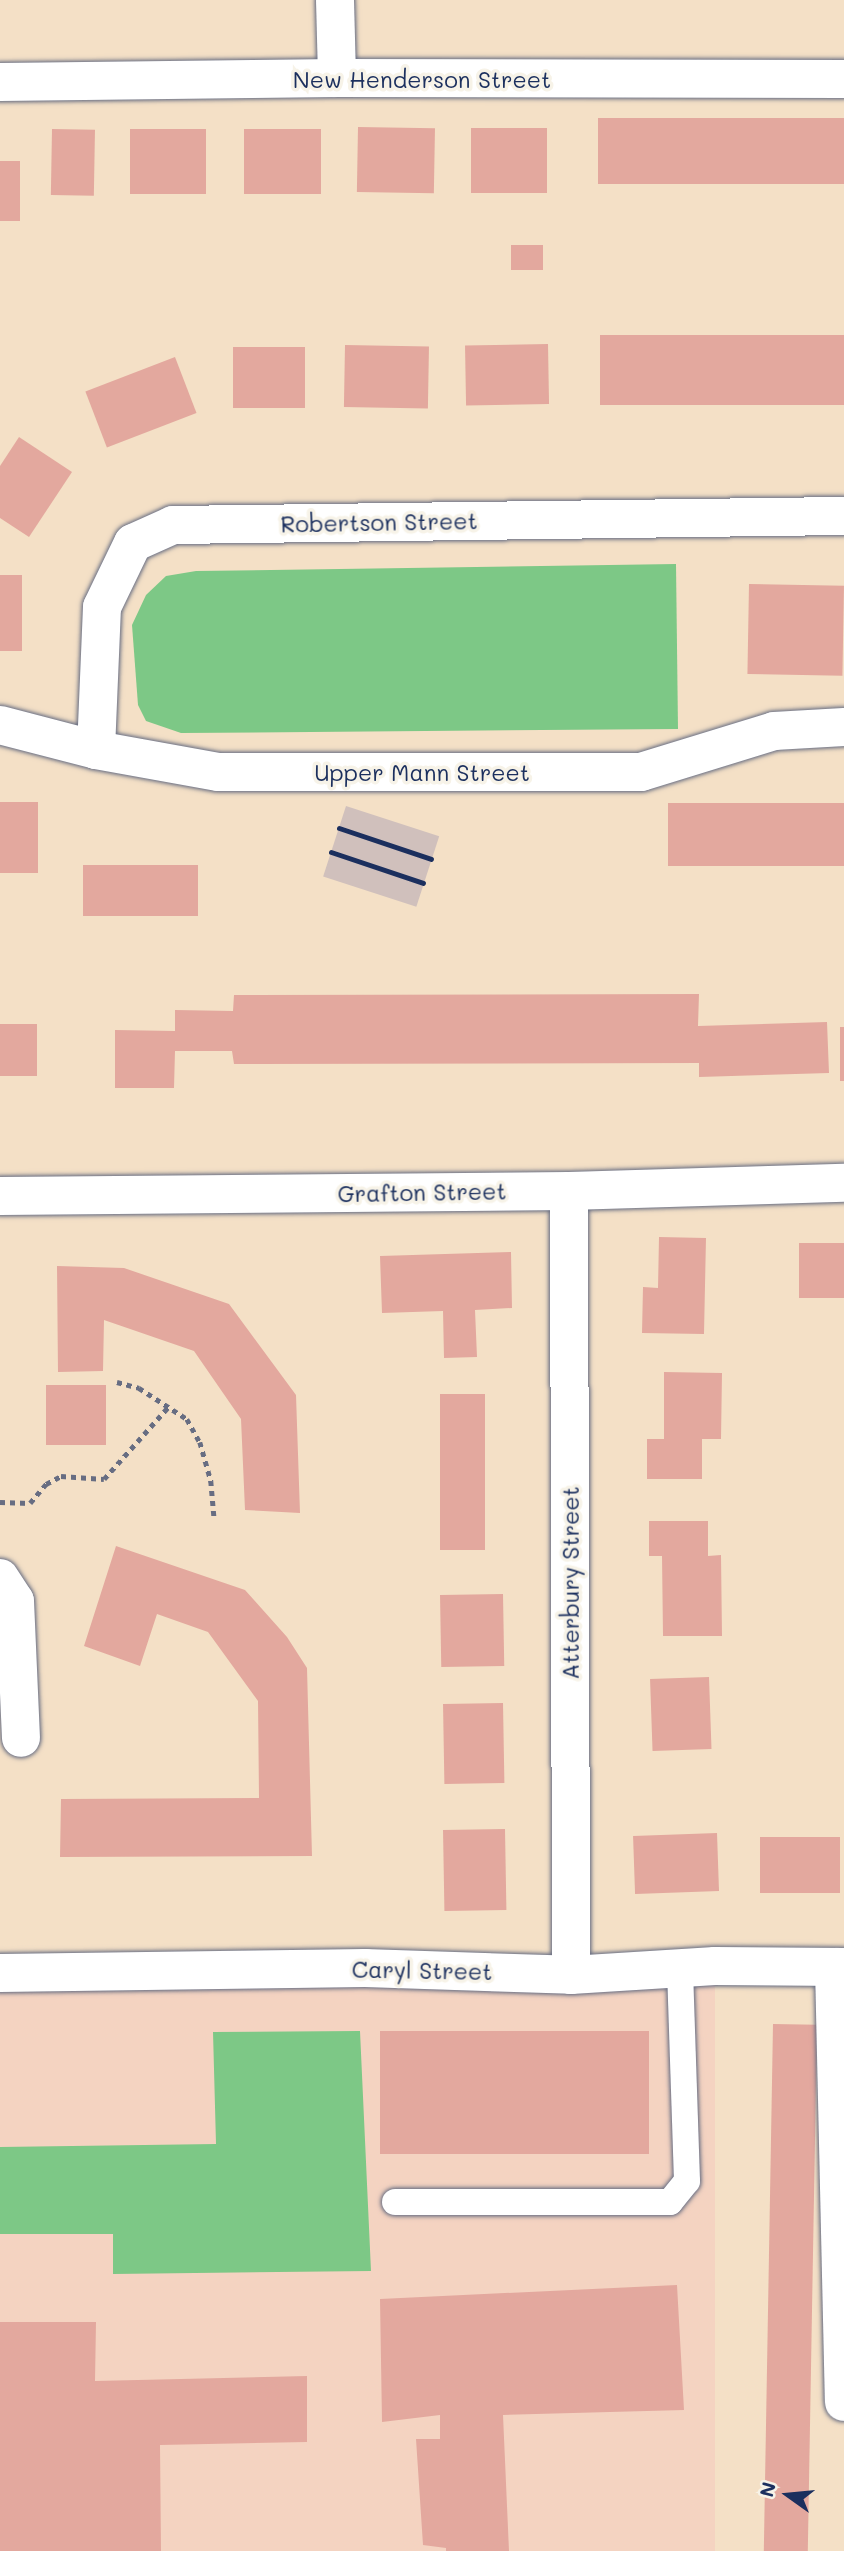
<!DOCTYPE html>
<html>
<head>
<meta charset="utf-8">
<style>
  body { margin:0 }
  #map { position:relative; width:844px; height:2551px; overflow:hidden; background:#f4e0c6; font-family:Mali,sans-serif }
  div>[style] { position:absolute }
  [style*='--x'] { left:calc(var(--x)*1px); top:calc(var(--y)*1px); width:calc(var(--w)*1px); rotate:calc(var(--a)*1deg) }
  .built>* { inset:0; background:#f4d3c1; transform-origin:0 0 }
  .industrial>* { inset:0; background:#d0c0bc; transform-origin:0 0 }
  .green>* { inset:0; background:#7dc886 }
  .building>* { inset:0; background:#e3a89e; transform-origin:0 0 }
  .path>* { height:4.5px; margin-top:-2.25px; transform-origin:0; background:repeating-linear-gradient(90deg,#676d82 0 5px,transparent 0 10px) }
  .roads { filter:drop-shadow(0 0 2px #676d82) drop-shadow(0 0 2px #676d82) }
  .service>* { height:26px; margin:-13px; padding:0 13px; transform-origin:13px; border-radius:13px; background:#fff }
  .minor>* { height:38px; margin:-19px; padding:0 19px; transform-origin:19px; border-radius:19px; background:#fff }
  .rail>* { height:5px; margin:-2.5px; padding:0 2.5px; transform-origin:2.5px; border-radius:2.5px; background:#1b2f5e }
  span { translate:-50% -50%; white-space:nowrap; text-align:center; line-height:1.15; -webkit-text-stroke:7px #f7f3e8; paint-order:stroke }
  .street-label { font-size:23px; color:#1b2f5e }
  .north { position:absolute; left:753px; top:2460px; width:70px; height:70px; -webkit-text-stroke:5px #f7f3e8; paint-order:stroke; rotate:285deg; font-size:19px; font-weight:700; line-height:28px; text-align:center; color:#1b2f5e }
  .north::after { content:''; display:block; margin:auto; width:24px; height:32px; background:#1b2f5e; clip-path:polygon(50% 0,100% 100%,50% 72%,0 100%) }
</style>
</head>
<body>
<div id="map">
  <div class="built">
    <i style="left:715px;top:1966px;width:585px;height:715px;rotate:90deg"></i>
  </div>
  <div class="industrial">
    <i style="left:346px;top:806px;width:98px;height:74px;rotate:18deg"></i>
  </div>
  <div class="green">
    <i style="clip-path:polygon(676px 564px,678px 729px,181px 733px,146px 721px,138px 705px,132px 625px,146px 595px,166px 576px,196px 571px)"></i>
    <i style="clip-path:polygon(360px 2031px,371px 2271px,113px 2274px,113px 2234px,0 2234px,0 2147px,216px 2144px,213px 2032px)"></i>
  </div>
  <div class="building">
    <i style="left:598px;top:118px;width:246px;height:66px"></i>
    <i style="left:358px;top:127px;width:77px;height:65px;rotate:1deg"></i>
    <i style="left:471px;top:128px;width:76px;height:65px"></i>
    <i style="left:52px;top:129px;width:43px;height:66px;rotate:1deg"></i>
    <i style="left:130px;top:129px;width:76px;height:65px"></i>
    <i style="left:244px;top:129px;width:77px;height:65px"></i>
    <i style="left:0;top:161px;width:20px;height:60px"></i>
    <i style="left:511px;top:245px;width:32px;height:25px"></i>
    <i style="left:844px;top:335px;width:70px;height:244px;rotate:90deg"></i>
    <i style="left:548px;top:344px;width:60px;height:83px;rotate:89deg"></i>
    <i style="left:345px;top:345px;width:84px;height:62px;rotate:1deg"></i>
    <i style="left:305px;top:347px;width:61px;height:72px;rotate:90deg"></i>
    <i style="left:175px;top:357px;width:60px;height:96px;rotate:69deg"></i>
    <i style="clip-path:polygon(19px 437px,72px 472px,29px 537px,0 518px,0 466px)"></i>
    <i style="left:0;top:575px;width:22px;height:76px"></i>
    <i style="left:749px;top:584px;width:95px;height:90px;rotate:1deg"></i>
    <i style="left:0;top:802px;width:38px;height:71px"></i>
    <i style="left:844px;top:803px;width:63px;height:176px;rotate:90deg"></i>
    <i style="left:83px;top:865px;width:115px;height:51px"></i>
    <i style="clip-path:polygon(699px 994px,698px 1026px,827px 1022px,829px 1073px,699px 1077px,699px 1063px,234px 1064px,232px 1051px,175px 1051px,174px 1088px,115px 1088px,115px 1030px,175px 1031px,175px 1010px,233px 1011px,234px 995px)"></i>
    <i style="left:0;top:1024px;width:37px;height:52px"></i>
    <i style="left:840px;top:1027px;width:4px;height:54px"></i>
    <i style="clip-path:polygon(659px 1237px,706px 1238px,704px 1334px,642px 1333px,643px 1287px,658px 1288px)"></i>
    <i style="left:844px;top:1243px;width:55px;height:45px;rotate:90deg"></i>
    <i style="clip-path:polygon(511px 1252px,512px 1308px,475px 1310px,477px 1357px,444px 1358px,443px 1311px,382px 1313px,380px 1256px)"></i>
    <i style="clip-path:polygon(57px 1266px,124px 1268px,229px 1304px,296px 1395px,300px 1513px,245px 1510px,241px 1419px,194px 1351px,104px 1320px,103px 1371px,58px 1372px)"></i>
    <i style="clip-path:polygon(664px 1372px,722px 1373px,721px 1439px,702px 1439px,702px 1479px,647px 1479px,647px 1439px,664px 1439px)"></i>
    <i style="left:106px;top:1385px;width:60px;height:60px;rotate:90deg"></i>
    <i style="left:440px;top:1394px;width:45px;height:156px"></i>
    <i style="clip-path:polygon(649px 1521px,708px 1521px,708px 1556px,721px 1555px,722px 1636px,663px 1636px,662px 1556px,649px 1556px)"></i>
    <i style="clip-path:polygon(116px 1546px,245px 1590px,287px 1637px,307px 1668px,312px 1856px,60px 1857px,61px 1799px,259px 1798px,258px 1701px,208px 1632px,157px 1614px,140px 1666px,84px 1646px)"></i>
    <i style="left:503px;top:1594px;width:72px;height:63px;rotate:89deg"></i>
    <i style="left:709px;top:1677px;width:72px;height:59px;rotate:88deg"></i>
    <i style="left:503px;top:1703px;width:80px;height:60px;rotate:89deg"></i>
    <i style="left:505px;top:1829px;width:81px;height:62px;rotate:89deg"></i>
    <i style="left:717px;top:1833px;width:58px;height:84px;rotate:88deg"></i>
    <i style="left:760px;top:1837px;width:80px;height:56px"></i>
    <i style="left:773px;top:2024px;width:44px;height:527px;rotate:1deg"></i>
    <i style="left:649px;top:2031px;width:123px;height:269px;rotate:90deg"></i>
    <i style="clip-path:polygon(677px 2285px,684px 2410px,503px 2415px,509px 2551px,446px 2551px,446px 2548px,423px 2545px,416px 2439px,440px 2439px,440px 2415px,382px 2422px,380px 2299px)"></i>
    <i style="clip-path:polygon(0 2322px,96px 2322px,95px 2381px,307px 2376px,307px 2442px,160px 2445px,161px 2551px,0 2551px)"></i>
  </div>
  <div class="path">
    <i style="--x:117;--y:1382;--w:23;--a:15"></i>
    <i style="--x:139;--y:1388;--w:57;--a:32.9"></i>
    <i style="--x:187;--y:1419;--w:26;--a:61"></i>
    <i style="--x:200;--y:1442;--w:41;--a:74.2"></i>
    <i style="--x:211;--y:1481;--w:36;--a:85"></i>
    <i style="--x:0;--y:1502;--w:30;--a:2"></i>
    <i style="--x:30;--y:1503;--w:25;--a:-50"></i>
    <i style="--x:46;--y:1484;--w:17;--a:-28"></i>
    <i style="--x:61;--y:1476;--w:43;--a:4"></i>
    <i style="--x:104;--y:1479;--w:99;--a:-48.3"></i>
  </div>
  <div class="roads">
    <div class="service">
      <i style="--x:395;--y:2202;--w:275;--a:0"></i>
      <i style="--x:670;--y:2202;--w:27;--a:-51"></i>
      <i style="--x:687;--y:2181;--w:214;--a:-91.9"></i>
    </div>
    <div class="minor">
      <i style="--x:335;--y:0;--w:78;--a:88.5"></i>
      <i style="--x:0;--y:82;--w:337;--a:-0.7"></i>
      <i style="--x:337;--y:78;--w:507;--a:0.11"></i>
      <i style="--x:0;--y:725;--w:99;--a:14.6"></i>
      <i style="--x:96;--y:750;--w:124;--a:10.2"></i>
      <i style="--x:218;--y:772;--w:423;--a:0"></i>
      <i style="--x:641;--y:772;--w:139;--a:-17.1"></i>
      <i style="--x:774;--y:731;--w:70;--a:-3.3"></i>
      <i style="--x:96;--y:750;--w:143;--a:-87.6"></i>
      <i style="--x:102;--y:607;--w:71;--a:-64.2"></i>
      <i style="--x:133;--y:543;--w:44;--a:-24.2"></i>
      <i style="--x:173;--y:525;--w:671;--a:-0.77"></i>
      <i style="--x:569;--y:1191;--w:784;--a:89.85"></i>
      <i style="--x:0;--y:1196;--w:569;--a:-0.5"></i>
      <i style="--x:569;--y:1191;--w:275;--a:-1.7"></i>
      <i style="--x:0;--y:1578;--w:27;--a:57"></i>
      <i style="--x:15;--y:1601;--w:137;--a:87.5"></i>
      <i style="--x:834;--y:1967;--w:435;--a:88.7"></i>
      <i style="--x:0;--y:1973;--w:365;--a:-0.8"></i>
      <i style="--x:365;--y:1968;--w:206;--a:1.9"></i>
      <i style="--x:571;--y:1975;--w:144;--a:-3.6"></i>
      <i style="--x:715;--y:1966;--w:129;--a:0.4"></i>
    </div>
  </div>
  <div class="rail">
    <i style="--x:339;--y:828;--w:97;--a:18.6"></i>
    <i style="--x:331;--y:852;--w:97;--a:18.6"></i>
  </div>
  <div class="street-label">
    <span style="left:422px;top:79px">New Henderson Street</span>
    <span style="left:379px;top:522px;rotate:-1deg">Robertson Street</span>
    <span style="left:422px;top:772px">Upper Mann Street</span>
    <span style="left:422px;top:1192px;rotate:-1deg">Grafton Street</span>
    <span style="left:570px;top:1583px;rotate:-90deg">Atterbury Street</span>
    <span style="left:422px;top:1970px;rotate:1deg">Caryl Street</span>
  </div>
  <div class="north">N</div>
</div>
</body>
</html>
